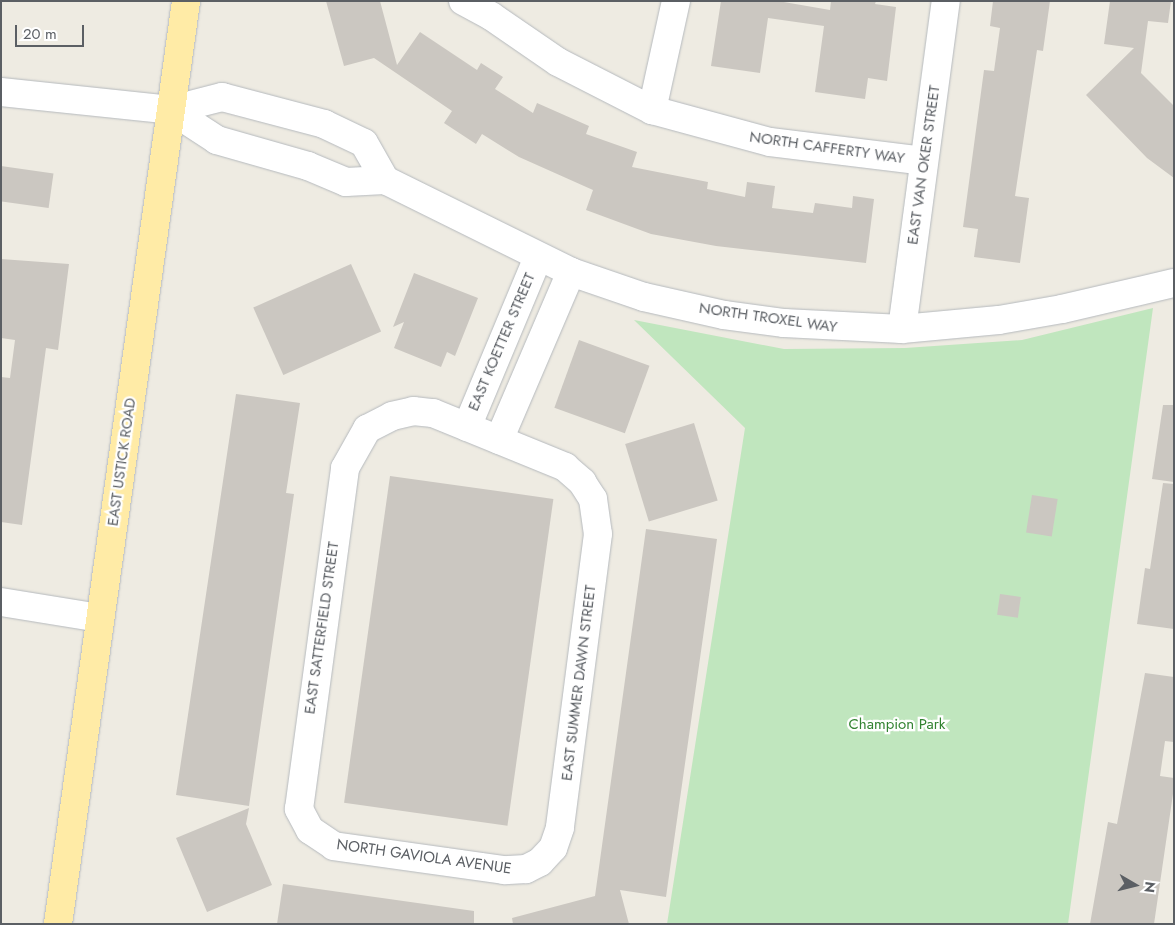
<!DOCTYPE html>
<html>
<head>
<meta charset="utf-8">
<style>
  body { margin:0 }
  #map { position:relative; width:1175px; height:925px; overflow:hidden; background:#eeebe2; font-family:Jost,sans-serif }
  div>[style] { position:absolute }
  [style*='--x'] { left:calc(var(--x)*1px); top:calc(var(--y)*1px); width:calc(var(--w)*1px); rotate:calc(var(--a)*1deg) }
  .green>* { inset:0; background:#c0e6be }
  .building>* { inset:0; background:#cbc7c1; transform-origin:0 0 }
  .roads { filter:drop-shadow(0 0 1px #b5b9bd) drop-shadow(0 0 1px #b5b9bd) }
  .minor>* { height:28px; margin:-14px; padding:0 14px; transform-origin:14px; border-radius:14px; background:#fff }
  .major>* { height:28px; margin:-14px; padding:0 14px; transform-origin:14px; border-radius:14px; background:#ffeba6 }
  span { translate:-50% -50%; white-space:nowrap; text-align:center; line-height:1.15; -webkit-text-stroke:4.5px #fff; paint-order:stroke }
  .street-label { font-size:15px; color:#5b5f64 }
  .park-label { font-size:15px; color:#338332 }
  .frame { position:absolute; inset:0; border:2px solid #5b5f64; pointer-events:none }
  .north { position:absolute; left:1110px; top:860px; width:50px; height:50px; -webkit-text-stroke:4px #fff; paint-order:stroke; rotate:98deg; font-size:14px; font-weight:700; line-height:20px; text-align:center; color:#5b5f64 }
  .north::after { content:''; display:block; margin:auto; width:18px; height:22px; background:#5b5f64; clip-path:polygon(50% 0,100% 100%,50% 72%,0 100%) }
  .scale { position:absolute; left:15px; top:25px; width:69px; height:22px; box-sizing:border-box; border:2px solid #5b5f64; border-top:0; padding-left:6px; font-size:15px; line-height:18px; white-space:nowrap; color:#5b5f64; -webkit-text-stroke:4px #fff; paint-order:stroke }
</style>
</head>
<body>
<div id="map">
  <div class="green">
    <i style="clip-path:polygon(1153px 308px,1068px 924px,667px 924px,745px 428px,634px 320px,784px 349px,905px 348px,1022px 340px)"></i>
  </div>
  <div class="building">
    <i style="clip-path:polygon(326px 1px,380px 1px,397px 65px,420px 32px,477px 70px,481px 63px,503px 77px,495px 89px,533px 113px,537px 103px,589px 126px,586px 134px,637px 152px,632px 167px,708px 182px,707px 189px,745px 197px,747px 182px,775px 186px,772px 208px,813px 213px,815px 203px,852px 208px,853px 196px,874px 199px,866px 263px,716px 246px,651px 234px,586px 210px,593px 190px,519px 157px,482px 134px,476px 144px,444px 123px,452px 111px,374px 58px,344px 66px)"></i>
    <i style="clip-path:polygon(721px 1px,778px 1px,830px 10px,831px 1px,876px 1px,875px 4px,896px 7px,887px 81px,868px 78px,865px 99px,815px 92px,824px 26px,768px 18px,760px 73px,711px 66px)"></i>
    <i style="clip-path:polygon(993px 1px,1050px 1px,1043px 51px,1037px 50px,1015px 196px,1029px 198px,1020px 263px,974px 257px,978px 229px,963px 227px,984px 70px,994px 71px,1000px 28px,990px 26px)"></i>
    <i style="clip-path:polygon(1110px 1px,1171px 1px,1168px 23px,1148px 21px,1141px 73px,1174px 106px,1174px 178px,1147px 158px,1086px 95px,1134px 48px,1104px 44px)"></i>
    <i style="left:1px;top:166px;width:53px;height:35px;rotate:8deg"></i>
    <i style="clip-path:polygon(1px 259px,69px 264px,58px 350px,46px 348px,22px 525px,1px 522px,1px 377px,10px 378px,15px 340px,1px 338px)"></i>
    <i style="left:351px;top:264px;width:74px;height:107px;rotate:66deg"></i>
    <i style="clip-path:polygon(414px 273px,478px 298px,455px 356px,447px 352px,441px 367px,394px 348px,404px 322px,393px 327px)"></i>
    <i style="left:579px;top:340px;width:75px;height:72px;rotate:20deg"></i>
    <i style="clip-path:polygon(236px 394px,300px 403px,286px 493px,294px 494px,249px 806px,176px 795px)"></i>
    <i style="clip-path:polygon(1163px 405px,1174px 405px,1174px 482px,1152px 479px)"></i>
    <i style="left:694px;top:423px;width:81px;height:72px;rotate:73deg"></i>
    <i style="left:390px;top:476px;width:165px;height:330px;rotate:8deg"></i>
    <i style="clip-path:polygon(1163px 483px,1174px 484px,1174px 629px,1137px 624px,1145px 568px,1150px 569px)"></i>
    <i style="left:1032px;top:495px;width:26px;height:38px;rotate:9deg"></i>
    <i style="clip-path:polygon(646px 529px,717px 539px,666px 897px,620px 890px,629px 924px,513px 924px,512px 918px,595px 896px)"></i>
    <i style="left:1000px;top:594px;width:21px;height:21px;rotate:8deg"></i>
    <i style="clip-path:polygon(1145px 673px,1174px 677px,1174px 742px,1165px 741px,1160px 776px,1174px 778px,1174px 787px,1154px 924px,1090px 924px,1108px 822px,1117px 824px)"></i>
    <i style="clip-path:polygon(249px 808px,246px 824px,272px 885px,207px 912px,176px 838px)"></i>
    <i style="clip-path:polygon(283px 884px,474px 911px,474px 924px,277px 924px)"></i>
  </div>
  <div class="roads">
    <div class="minor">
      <i style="--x:463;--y:1;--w:32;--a:28"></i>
      <i style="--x:491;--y:16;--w:81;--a:34.5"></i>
      <i style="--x:558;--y:62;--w:106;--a:27.1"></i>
      <i style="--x:652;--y:110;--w:122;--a:15.2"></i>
      <i style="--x:770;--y:142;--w:155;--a:7"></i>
      <i style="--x:1;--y:92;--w:171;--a:6"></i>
      <i style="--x:171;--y:110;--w:53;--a:-14.3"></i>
      <i style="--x:222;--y:97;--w:106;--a:14.8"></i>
      <i style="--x:324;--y:124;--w:44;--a:25.4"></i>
      <i style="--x:364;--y:143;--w:43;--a:60.4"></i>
      <i style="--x:385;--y:180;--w:39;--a:177"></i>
      <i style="--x:346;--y:182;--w:41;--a:-157.2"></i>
      <i style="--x:308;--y:166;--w:95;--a:-164.1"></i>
      <i style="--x:217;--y:140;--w:55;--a:-146.9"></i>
      <i style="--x:652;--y:110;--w:112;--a:-77.6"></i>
      <i style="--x:385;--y:180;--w:208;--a:26.3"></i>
      <i style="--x:571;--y:272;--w:77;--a:18.9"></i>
      <i style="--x:644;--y:297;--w:82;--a:12.7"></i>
      <i style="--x:724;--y:315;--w:61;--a:7.6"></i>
      <i style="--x:784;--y:323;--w:118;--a:2.9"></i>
      <i style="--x:902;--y:329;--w:97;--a:-5.3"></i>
      <i style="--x:999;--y:320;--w:64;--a:-9.9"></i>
      <i style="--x:1062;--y:309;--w:115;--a:-13.1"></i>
      <i style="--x:902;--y:329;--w:331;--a:-82.4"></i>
      <i style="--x:413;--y:411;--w:20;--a:6"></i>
      <i style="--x:433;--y:413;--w:143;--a:22.2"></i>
      <i style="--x:565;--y:467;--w:23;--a:41"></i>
      <i style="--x:582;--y:482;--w:20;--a:57"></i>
      <i style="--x:593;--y:499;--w:35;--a:82"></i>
      <i style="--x:598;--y:534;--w:296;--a:97.4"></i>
      <i style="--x:560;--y:828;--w:21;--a:109"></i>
      <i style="--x:553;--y:848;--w:19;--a:133"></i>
      <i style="--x:540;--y:862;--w:16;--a:153"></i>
      <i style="--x:526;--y:869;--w:22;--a:177"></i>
      <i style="--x:504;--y:870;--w:172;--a:-172"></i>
      <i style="--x:334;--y:846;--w:29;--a:-146"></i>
      <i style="--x:310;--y:830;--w:24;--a:-118"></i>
      <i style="--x:299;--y:809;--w:344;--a:-82.3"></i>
      <i style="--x:345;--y:468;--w:45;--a:-60.6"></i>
      <i style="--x:367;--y:429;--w:28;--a:-27"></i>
      <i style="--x:392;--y:416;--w:22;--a:-13"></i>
      <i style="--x:467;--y:427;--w:184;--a:-67.3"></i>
      <i style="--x:499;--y:440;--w:183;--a:-66.8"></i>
      <i style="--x:1;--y:602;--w:100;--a:9.2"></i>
    </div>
    <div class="major">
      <i style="--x:58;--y:924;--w:932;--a:-82.1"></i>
    </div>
  </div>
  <div class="street-label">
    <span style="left:827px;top:148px;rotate:8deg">NORTH CAFFERTY WAY</span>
    <span style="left:924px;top:165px;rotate:-82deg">EAST VAN OKER STREET</span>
    <span style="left:768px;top:318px;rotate:8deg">NORTH TROXEL WAY</span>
    <span style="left:502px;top:342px;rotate:-67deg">EAST KOETTER STREET</span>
    <span style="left:122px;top:462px;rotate:-82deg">EAST USTICK ROAD</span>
    <span style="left:322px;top:628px;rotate:-82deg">EAST SATTERFIELD STREET</span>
    <span style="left:579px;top:683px;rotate:-83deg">EAST SUMMER DAWN STREET</span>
    <span style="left:424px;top:857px;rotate:8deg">NORTH GAVIOLA AVENUE</span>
  </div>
  <div class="park-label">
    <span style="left:897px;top:725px">Champion Park</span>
  </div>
  <div class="frame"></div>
  <div class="north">N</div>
  <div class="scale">20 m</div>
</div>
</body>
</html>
